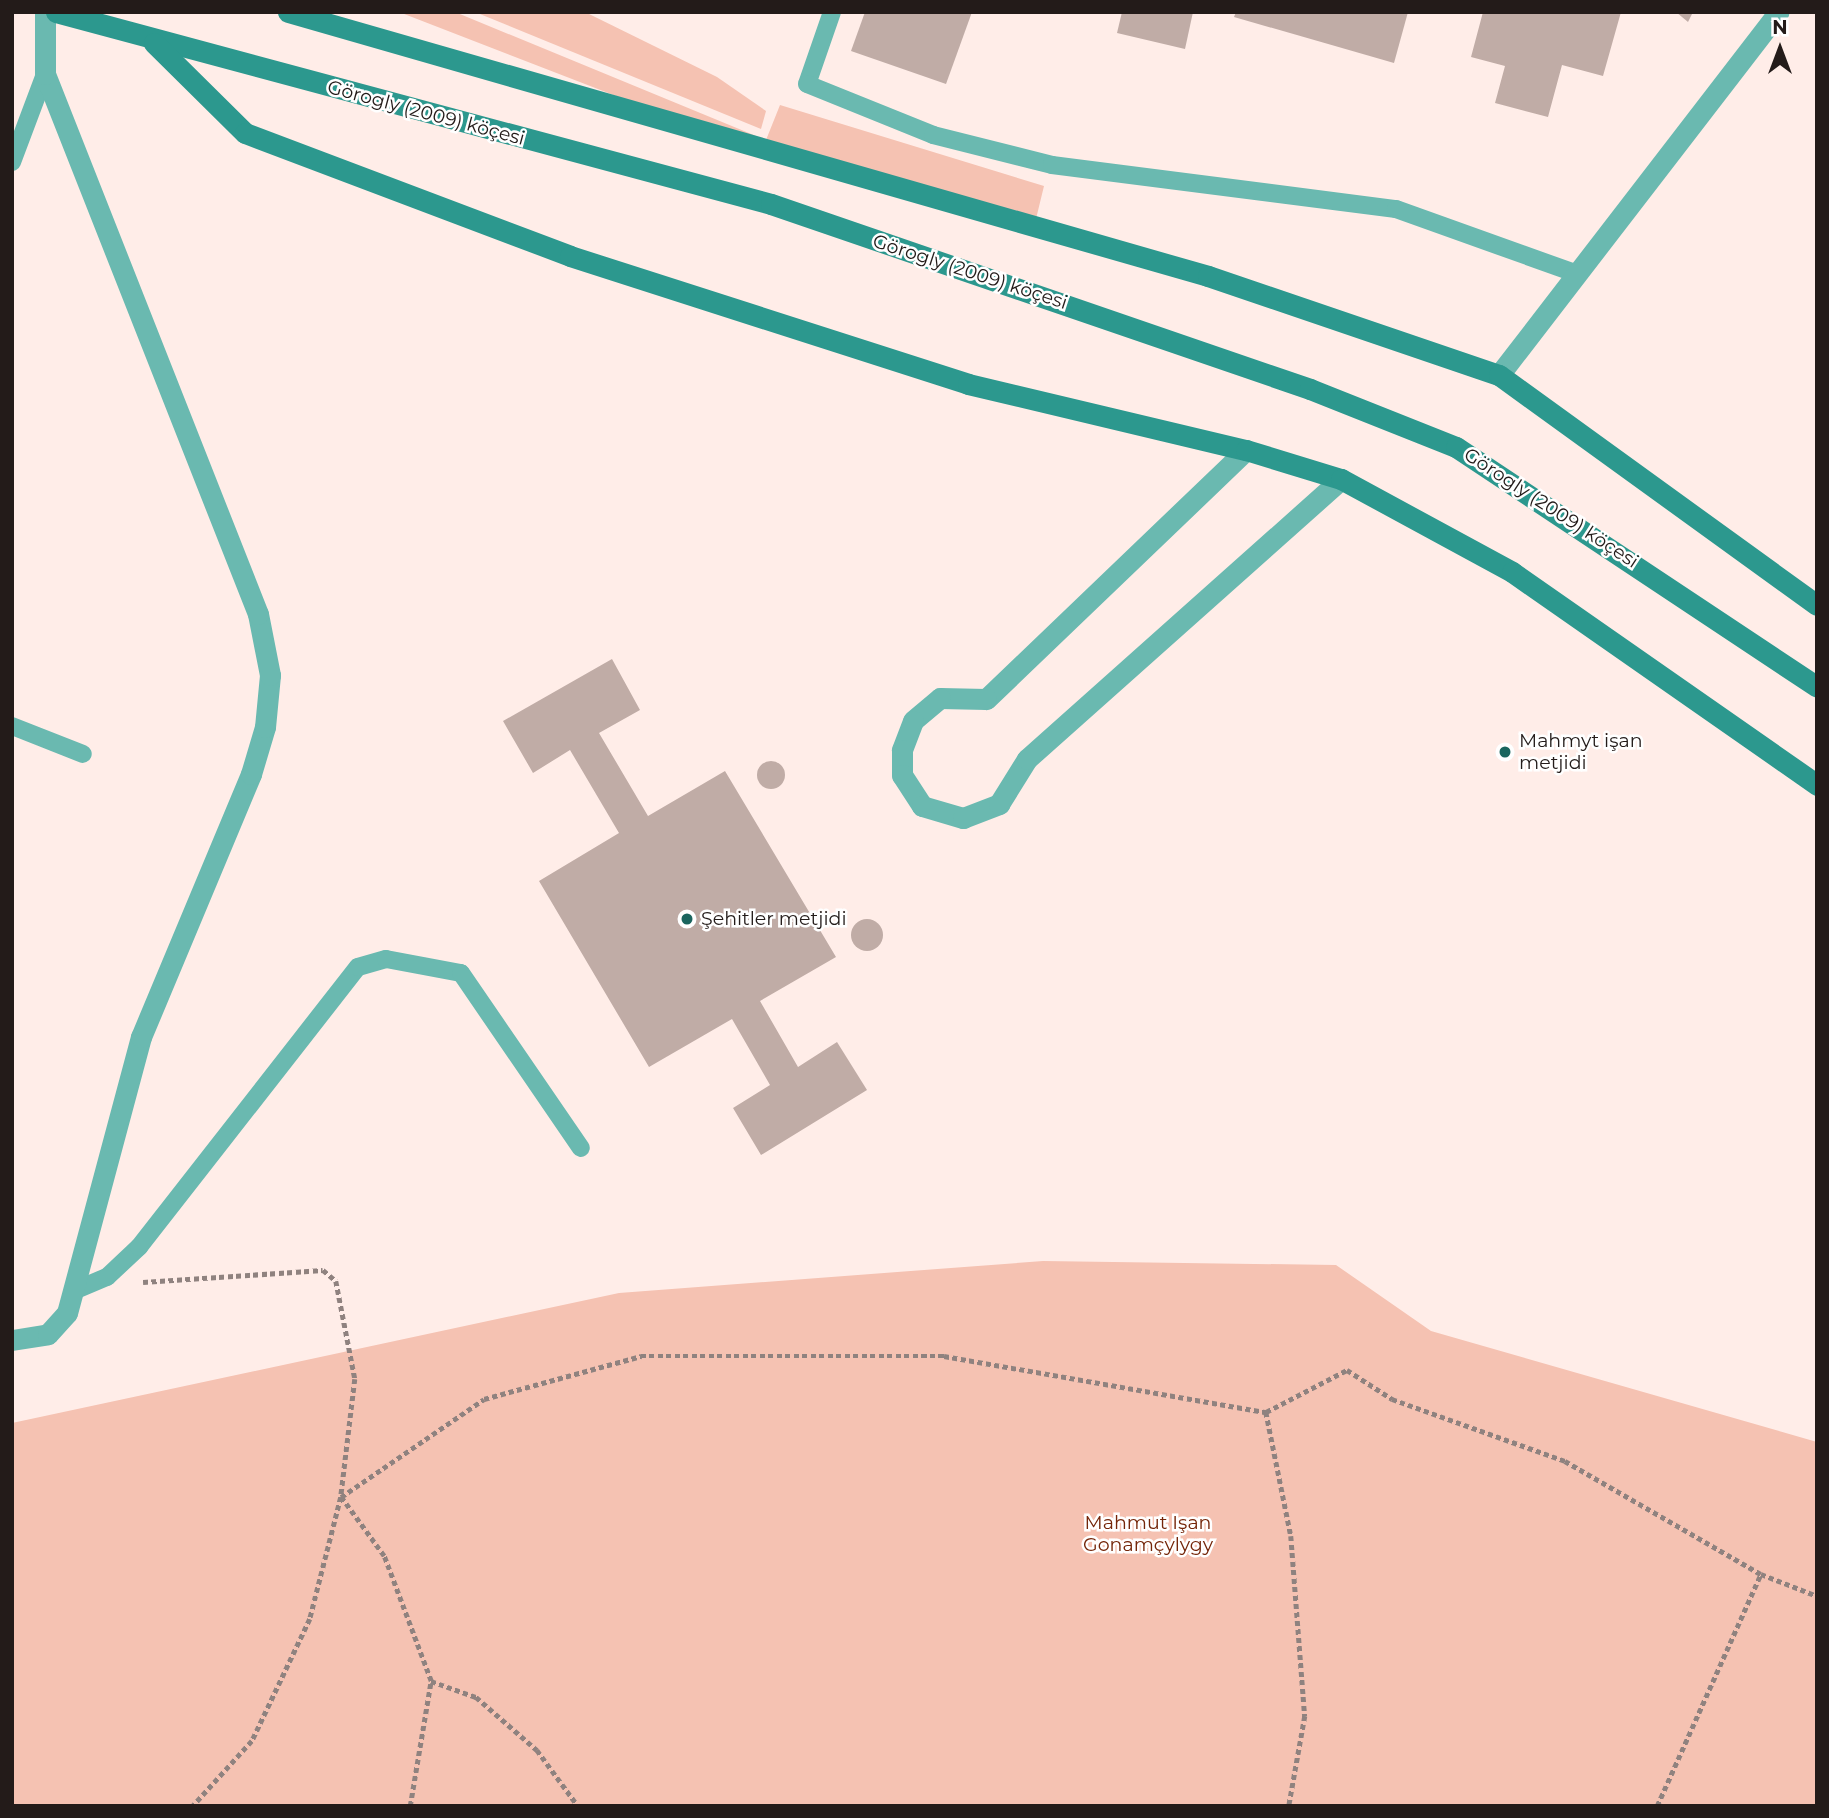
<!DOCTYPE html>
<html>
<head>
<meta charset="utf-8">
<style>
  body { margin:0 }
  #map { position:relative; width:1829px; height:1818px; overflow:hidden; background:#ffede8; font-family:Montserrat,sans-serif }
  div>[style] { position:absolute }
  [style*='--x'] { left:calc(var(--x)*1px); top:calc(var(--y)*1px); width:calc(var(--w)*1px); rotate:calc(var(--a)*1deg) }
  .green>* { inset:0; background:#f5c2b2 }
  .building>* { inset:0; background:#c0aca6 }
  .round { border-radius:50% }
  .path>* { height:4.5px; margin-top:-2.25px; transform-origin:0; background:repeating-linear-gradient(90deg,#8f827f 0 5px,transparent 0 8.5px) }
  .lane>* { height:18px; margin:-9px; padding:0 9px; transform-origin:9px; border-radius:9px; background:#6ab9b0 }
  .street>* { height:21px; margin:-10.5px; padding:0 10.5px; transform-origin:10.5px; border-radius:10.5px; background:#6ab9b0 }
  .secondary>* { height:21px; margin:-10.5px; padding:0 10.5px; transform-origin:10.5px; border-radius:10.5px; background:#2c988e }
  .dots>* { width:19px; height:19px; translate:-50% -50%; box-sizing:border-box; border:4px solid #fff; border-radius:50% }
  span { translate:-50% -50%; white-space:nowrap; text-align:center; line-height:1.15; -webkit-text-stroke:5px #fff; paint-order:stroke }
  .street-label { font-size:19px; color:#231b19 }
  .poi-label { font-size:19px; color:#231b19 }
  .left { translate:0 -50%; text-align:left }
  .park-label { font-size:19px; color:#742508 }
  .frame { position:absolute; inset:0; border:14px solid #231b19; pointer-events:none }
  .north { position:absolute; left:1745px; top:14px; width:70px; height:70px; -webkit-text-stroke:5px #fff; paint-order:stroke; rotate:0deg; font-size:19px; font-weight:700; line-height:28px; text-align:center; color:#231b19 }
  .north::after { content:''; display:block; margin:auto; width:24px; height:32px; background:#231b19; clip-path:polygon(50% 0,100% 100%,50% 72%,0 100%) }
</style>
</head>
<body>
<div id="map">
  <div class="green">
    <i style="clip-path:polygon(399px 12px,455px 12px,766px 140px,780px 105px,1044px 186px,1035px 223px,660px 113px)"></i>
    <i style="clip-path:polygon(475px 12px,585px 12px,717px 77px,766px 111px,761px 129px)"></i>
    <i style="clip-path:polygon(1043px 1261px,1336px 1265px,1431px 1331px,1817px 1442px,1817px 1806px,12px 1806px,12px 1423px,619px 1293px)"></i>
  </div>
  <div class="building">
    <i style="clip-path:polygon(865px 12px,972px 12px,946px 84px,851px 51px)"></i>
    <i style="clip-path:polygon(1122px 12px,1193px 12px,1185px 49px,1117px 33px)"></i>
    <i style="clip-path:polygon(1236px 12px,1408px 12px,1394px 63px,1234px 17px)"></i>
    <i style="clip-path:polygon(1483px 12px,1621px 12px,1603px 76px,1562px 65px,1548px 117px,1495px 103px,1505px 66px,1471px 57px)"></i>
    <i style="clip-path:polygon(1676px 12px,1693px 12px,1688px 22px)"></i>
    <i style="clip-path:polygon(612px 659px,640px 710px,599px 733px,648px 816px,725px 771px,836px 957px,760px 1001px,798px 1067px,837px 1042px,867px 1090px,761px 1155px,733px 1108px,770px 1085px,732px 1019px,649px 1067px,539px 881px,619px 833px,570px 750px,533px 773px,503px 721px)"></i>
    <i class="round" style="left:757px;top:761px;width:28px;height:28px"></i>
    <i class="round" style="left:851px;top:919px;width:32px;height:32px"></i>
  </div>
  <div class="path">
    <i style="--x:143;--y:1282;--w:180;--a:-3.8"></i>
    <i style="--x:323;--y:1270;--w:17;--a:40"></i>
    <i style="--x:336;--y:1281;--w:100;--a:79"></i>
    <i style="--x:355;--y:1379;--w:119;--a:96.8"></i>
    <i style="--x:341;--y:1497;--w:126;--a:104.3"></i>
    <i style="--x:310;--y:1619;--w:135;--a:115.4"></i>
    <i style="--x:252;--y:1741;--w:88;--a:132.2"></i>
    <i style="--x:1266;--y:1412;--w:126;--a:78.6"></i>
    <i style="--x:1291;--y:1536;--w:181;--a:85.6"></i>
    <i style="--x:1305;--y:1716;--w:91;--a:100.1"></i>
    <i style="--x:431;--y:1681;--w:48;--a:19.6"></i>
    <i style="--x:476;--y:1697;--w:81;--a:41"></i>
    <i style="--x:537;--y:1750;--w:69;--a:53.8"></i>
    <i style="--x:410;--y:1806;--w:127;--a:-80.5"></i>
    <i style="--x:431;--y:1681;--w:134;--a:-110.6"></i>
    <i style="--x:384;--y:1556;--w:73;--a:-126.1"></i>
    <i style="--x:341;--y:1497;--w:173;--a:-34.4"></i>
    <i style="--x:484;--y:1399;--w:163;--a:-15.3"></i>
    <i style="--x:641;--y:1356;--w:303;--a:0"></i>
    <i style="--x:944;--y:1356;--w:327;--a:9.9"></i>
    <i style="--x:1266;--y:1412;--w:91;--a:-27.4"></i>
    <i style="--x:1347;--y:1370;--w:54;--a:32.8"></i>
    <i style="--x:1392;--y:1399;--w:184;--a:19.7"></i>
    <i style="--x:1565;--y:1461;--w:226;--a:30"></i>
    <i style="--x:1761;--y:1574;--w:60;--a:21.4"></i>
    <i style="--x:1657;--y:1806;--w:254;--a:-65.9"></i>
  </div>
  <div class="lane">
    <i style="--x:832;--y:12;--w:76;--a:109.1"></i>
    <i style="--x:807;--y:84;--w:136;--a:22"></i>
    <i style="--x:933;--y:135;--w:123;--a:14.1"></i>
    <i style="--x:1052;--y:165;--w:347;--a:7.3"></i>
    <i style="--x:1396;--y:209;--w:193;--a:19.7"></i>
    <i style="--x:12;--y:162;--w:94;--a:-69.4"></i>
    <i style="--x:12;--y:726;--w:76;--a:21.5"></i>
    <i style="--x:76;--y:1290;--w:34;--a:-23"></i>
    <i style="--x:107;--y:1277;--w:44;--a:-43.2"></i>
    <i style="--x:139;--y:1247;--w:355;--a:-52"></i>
    <i style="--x:358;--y:967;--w:29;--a:-16"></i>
    <i style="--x:386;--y:959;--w:76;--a:10.6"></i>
    <i style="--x:461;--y:973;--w:212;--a:55.6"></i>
  </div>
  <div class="street">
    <i style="--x:1499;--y:375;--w:458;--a:-52.4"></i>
    <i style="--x:1246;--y:450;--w:360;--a:136.2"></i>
    <i style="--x:986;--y:699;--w:46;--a:-178.8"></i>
    <i style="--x:940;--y:698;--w:35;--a:140"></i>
    <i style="--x:913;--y:721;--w:31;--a:111"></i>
    <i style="--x:902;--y:750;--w:25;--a:90"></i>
    <i style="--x:902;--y:775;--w:37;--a:57"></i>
    <i style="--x:922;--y:806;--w:43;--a:16.3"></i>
    <i style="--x:963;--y:818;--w:39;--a:-21"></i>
    <i style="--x:999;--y:804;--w:53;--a:-58.1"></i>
    <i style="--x:1027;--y:759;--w:421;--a:-41.7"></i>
    <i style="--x:12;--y:1340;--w:36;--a:-9"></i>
    <i style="--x:48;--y:1334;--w:28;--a:-48"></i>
    <i style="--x:67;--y:1313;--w:286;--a:-75"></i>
    <i style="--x:141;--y:1037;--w:285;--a:-67.3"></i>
    <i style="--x:251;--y:774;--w:49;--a:-73.4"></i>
    <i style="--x:265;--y:727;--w:52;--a:-84.5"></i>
    <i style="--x:270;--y:675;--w:62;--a:-101.1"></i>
    <i style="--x:258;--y:614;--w:580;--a:-111.53"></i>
    <i style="--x:45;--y:74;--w:62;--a:-90"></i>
  </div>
  <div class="secondary">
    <i style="--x:56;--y:12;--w:740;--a:15.03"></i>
    <i style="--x:771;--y:204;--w:570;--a:18.94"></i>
    <i style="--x:1310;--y:389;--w:157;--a:21.7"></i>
    <i style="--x:1456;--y:447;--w:433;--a:33.6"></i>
    <i style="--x:288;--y:12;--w:957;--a:16.01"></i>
    <i style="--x:1208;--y:276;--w:307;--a:18.8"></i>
    <i style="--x:1499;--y:375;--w:392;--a:35.9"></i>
    <i style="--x:154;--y:43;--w:128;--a:44.7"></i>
    <i style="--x:245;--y:133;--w:347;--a:20.7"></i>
    <i style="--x:570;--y:256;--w:418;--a:17.8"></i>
    <i style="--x:968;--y:384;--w:286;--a:13.4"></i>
    <i style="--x:1246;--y:450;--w:99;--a:17"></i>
    <i style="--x:1341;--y:479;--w:195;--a:28.5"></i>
    <i style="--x:1512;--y:572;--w:372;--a:34.9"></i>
  </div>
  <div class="dots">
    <i style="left:1505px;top:752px;background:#1a655e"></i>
    <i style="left:687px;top:919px;background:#1a655e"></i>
  </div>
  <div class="street-label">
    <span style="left:426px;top:113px;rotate:15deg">Görogly (2009) köçesi</span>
    <span style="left:970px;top:272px;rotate:18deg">Görogly (2009) köçesi</span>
    <span style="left:1551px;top:508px;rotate:33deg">Görogly (2009) köçesi</span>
  </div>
  <div class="poi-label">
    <span class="left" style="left:1519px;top:752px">Mahmyt işan<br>metjidi</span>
    <span class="left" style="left:701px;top:919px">Şehitler metjidi</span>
  </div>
  <div class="park-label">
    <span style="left:1148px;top:1534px">Mahmut Işan<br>Gonamçylygy</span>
  </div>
  <div class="frame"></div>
  <div class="north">N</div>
</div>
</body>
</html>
